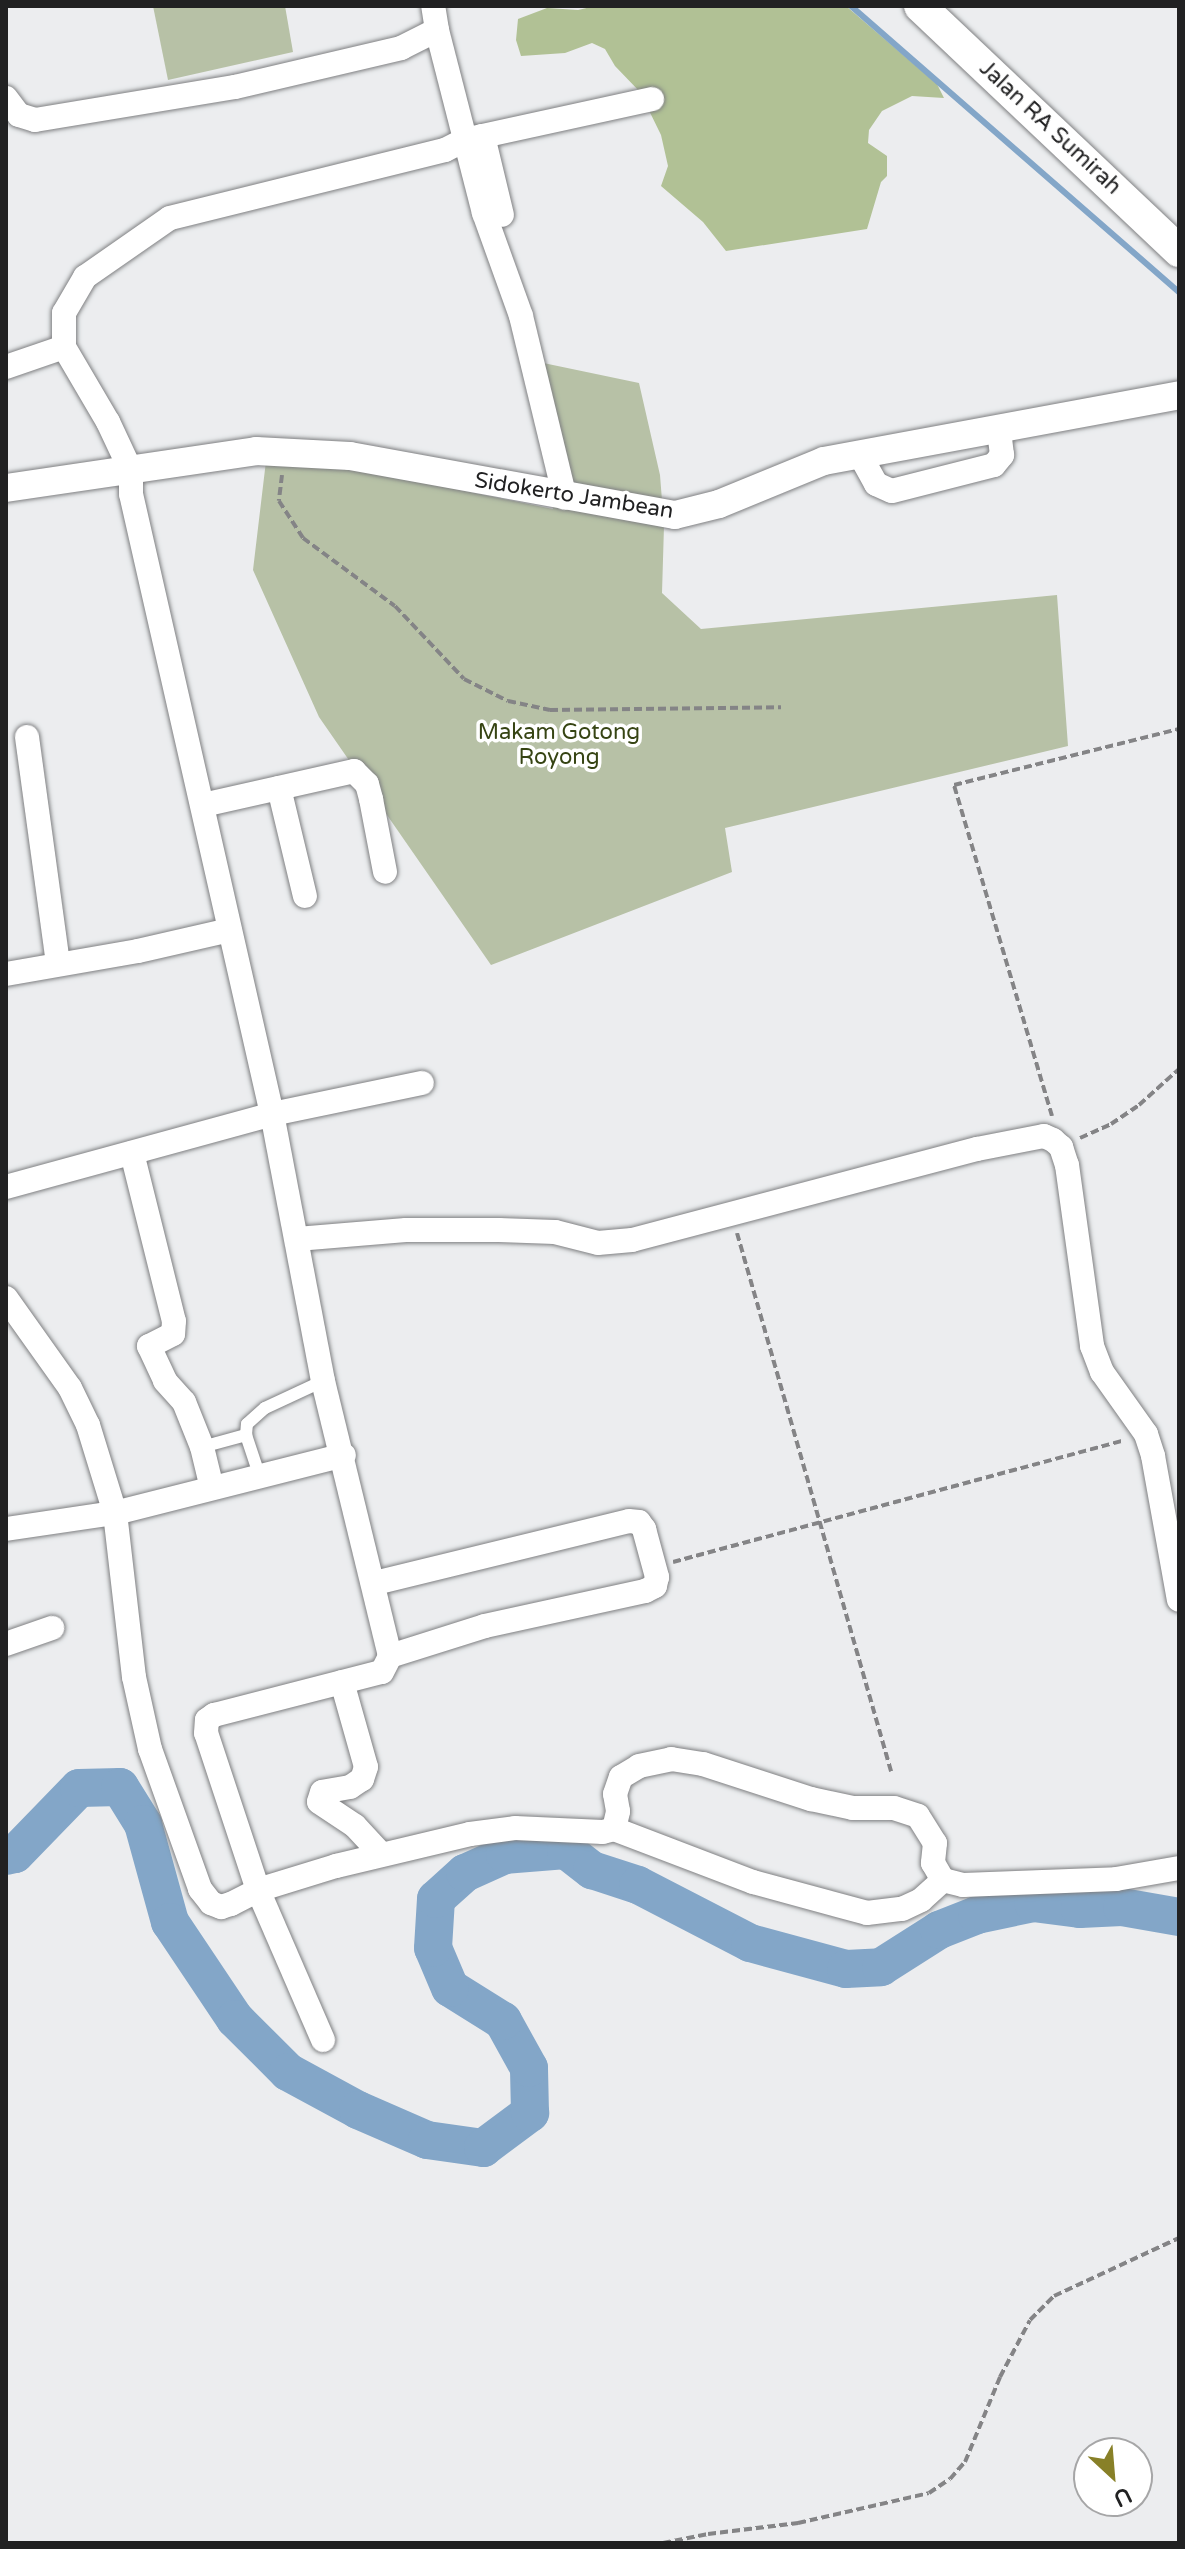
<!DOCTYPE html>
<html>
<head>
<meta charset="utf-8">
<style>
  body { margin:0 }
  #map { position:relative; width:1185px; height:2549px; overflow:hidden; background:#ecedef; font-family:"Varela Round",sans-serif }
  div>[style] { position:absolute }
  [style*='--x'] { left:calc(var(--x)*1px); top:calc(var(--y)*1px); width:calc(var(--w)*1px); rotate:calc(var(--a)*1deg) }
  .green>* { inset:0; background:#b7c1a6 }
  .forest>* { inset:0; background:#b1c195 }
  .stream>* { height:6px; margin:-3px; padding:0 3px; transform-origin:3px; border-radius:3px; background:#83a6c8 }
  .river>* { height:38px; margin:-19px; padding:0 19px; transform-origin:19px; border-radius:19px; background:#83a6c8 }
  .path>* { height:4px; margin-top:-2px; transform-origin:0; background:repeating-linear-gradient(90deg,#848486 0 8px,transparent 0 12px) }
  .roads { filter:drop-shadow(0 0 2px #7f8082) drop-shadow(0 0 2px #7f8082) }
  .service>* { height:12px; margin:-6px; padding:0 6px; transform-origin:6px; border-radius:6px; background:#fff }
  .minor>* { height:24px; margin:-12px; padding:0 12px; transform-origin:12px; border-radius:12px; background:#fff }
  .tertiary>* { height:28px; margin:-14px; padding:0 14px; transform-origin:14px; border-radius:14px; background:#fff }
  .secondary>* { height:32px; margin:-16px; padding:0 16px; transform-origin:16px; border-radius:16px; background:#fff }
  span { translate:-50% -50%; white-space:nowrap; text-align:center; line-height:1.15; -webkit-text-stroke:7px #fff; paint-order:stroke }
  .street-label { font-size:22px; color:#212122 }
  .park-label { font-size:22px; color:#364413 }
  .frame { position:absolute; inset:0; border:8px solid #212122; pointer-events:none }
  .north { position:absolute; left:1073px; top:2437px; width:80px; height:80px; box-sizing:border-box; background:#fff; border:2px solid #a6a6a7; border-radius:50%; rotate:154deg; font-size:22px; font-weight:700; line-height:32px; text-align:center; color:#212122 }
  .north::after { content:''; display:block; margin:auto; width:28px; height:36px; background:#888028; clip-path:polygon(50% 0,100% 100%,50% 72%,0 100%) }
</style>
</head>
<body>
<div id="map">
  <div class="green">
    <i style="clip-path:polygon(153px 6px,285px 6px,293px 52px,168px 80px)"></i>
    <i style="clip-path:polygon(529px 360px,639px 383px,660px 475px,664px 526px,662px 593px,701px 629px,1057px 595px,1068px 746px,725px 828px,732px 872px,491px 965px,319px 717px,253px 570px,266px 461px,343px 466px,553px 509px)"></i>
  </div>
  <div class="forest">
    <i style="clip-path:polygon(595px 6px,846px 6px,937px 84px,944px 98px,912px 96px,882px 111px,869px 130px,868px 143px,887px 156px,887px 176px,881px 182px,867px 229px,726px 251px,703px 222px,661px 186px,668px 166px,661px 135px,640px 92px,615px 66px,605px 49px,592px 43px,565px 53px,521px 56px,516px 40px,518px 19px,547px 8px,578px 10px)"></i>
  </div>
  <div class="stream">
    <i style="--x:851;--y:6;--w:435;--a:41.1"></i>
  </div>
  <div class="river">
    <i style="--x:6;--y:1856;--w:9;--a:-13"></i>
    <i style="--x:15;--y:1854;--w:92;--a:-45.9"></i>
    <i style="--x:79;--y:1788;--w:41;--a:-1.4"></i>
    <i style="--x:120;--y:1787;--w:44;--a:58.1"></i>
    <i style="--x:143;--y:1824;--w:102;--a:74.6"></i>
    <i style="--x:170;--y:1922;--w:117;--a:56.2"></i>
    <i style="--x:235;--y:2019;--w:75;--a:45"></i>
    <i style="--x:288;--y:2072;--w:80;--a:28.5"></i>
    <i style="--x:358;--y:2110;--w:75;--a:23.5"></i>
    <i style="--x:427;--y:2140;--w:57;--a:8.1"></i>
    <i style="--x:483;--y:2148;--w:59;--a:-36.7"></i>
    <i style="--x:530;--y:2113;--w:45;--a:-91.3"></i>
    <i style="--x:529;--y:2068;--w:54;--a:-119"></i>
    <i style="--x:503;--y:2021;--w:62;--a:-148.1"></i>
    <i style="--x:450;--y:1988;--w:43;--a:-113"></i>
    <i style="--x:433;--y:1948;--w:49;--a:-86.5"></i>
    <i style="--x:436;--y:1899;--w:39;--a:-42"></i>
    <i style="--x:465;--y:1873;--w:44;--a:-24.2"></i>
    <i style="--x:505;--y:1855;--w:61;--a:-4.7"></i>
    <i style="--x:566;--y:1850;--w:33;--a:38"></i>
    <i style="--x:592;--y:1870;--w:48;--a:18.1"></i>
    <i style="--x:638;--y:1885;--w:126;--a:27.4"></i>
    <i style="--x:750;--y:1943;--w:99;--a:15.2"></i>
    <i style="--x:846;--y:1969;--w:35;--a:-3"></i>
    <i style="--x:881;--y:1967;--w:69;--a:-32.5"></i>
    <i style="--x:939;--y:1930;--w:41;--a:-21.5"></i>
    <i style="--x:977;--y:1915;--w:57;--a:-12.1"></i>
    <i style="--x:1033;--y:1903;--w:47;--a:7.3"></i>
    <i style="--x:1080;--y:1909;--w:42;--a:-2.7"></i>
    <i style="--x:1122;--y:1907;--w:58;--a:10"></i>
  </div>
  <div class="path">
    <i style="--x:282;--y:475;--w:26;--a:97"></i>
    <i style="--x:279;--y:501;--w:44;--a:57"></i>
    <i style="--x:303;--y:538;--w:114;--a:36.5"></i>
    <i style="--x:395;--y:606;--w:100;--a:46.6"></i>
    <i style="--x:464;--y:679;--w:49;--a:26.6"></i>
    <i style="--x:508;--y:701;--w:43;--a:12.1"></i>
    <i style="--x:550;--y:710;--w:231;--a:-0.7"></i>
    <i style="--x:1052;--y:1116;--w:345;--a:-106.5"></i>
    <i style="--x:954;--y:785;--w:232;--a:-14"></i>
    <i style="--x:1080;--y:1138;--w:34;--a:-24"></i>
    <i style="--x:1111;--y:1124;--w:34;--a:-34"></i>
    <i style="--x:1139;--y:1105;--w:54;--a:-42"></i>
    <i style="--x:737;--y:1233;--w:560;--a:74.03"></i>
    <i style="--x:673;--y:1562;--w:467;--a:-15.1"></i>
    <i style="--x:663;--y:2543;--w:46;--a:-11.3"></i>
    <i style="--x:708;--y:2534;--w:91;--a:-7"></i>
    <i style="--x:798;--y:2523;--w:134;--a:-12.9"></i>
    <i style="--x:929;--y:2493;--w:25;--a:-34"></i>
    <i style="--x:950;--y:2479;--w:23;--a:-49"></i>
    <i style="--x:965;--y:2462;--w:92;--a:-67.6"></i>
    <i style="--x:1000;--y:2377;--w:64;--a:-62.2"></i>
    <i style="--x:1030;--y:2320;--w:34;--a:-45"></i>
    <i style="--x:1054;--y:2296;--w:138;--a:-24.9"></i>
  </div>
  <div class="roads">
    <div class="service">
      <i style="--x:246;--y:1435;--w:44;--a:71.6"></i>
      <i style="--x:202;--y:1447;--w:46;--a:-15.3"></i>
      <i style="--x:246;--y:1435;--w:11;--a:-85"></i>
      <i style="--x:247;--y:1424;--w:24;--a:-42"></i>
      <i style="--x:265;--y:1408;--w:64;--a:-25"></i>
    </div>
    <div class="minor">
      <i style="--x:437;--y:30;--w:189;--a:75.6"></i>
      <i style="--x:484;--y:213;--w:109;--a:70.2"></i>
      <i style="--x:521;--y:316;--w:187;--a:76.4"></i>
      <i style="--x:6;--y:98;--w:21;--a:53"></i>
      <i style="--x:19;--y:115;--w:17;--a:17"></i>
      <i style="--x:35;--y:120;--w:203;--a:-9.4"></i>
      <i style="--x:235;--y:87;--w:171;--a:-13.2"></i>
      <i style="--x:401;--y:48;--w:40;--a:-26.6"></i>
      <i style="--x:437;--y:30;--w:24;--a:-99"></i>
      <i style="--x:483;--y:136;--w:173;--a:-12.3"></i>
      <i style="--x:6;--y:367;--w:61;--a:-19"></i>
      <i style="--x:860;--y:455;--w:33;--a:61"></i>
      <i style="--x:876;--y:484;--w:17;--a:24"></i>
      <i style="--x:892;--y:491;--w:105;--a:-14.3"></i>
      <i style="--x:994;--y:465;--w:13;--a:-51"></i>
      <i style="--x:1002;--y:455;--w:26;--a:-97"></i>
      <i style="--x:27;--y:737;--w:229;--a:82.2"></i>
      <i style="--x:279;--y:788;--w:111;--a:76.5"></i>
      <i style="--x:203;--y:805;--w:155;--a:-12.7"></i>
      <i style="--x:354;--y:771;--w:18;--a:45"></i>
      <i style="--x:367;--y:784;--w:16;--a:75"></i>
      <i style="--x:371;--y:799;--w:74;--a:79.1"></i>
      <i style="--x:6;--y:974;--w:134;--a:-9.9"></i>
      <i style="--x:138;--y:951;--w:94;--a:-12.9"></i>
      <i style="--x:132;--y:1153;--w:173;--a:76"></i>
      <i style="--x:174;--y:1321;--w:13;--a:94"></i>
      <i style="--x:173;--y:1334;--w:27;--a:153"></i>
      <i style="--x:149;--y:1346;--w:38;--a:65"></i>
      <i style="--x:165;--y:1381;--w:28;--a:48"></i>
      <i style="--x:184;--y:1402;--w:48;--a:68.2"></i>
      <i style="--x:202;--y:1447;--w:42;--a:76.3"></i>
      <i style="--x:6;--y:1187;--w:276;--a:-15.3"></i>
      <i style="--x:272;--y:1114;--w:153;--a:-11.7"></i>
      <i style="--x:297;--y:1239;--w:109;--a:-4.7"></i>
      <i style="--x:406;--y:1230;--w:93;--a:0"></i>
      <i style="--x:499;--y:1230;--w:56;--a:2"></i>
      <i style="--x:555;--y:1232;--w:44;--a:14.3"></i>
      <i style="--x:598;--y:1243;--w:34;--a:-5"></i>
      <i style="--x:632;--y:1240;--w:357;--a:-14.8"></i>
      <i style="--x:977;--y:1149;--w:68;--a:-11"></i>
      <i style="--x:1044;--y:1136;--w:10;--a:24"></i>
      <i style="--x:1053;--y:1140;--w:11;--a:41"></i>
      <i style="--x:1061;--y:1147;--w:19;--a:72"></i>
      <i style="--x:1067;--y:1165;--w:183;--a:82.1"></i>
      <i style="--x:1092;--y:1346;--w:28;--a:69"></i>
      <i style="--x:1102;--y:1372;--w:76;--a:54.6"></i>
      <i style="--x:1146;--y:1434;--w:23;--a:72"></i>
      <i style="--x:1153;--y:1456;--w:146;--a:79.8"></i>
      <i style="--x:6;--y:1298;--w:110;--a:54.6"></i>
      <i style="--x:70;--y:1388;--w:41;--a:64.1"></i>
      <i style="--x:88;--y:1425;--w:92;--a:72.9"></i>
      <i style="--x:115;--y:1513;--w:165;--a:83.4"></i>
      <i style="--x:134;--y:1677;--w:74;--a:77.5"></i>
      <i style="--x:150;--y:1749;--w:149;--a:70.3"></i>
      <i style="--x:200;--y:1889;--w:18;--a:52"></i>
      <i style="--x:211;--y:1903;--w:11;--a:22"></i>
      <i style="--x:221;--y:1907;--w:10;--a:-17"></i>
      <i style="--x:231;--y:1904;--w:30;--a:-27"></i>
      <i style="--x:258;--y:1890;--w:82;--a:-17.1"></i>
      <i style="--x:336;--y:1866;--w:138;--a:-13.4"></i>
      <i style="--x:470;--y:1834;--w:45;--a:-7.6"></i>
      <i style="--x:515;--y:1828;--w:88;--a:2.6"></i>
      <i style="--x:603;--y:1832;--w:11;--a:-15"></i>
      <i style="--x:614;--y:1829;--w:18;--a:-77"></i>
      <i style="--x:618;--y:1811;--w:17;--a:-100"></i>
      <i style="--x:615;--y:1794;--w:18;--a:-71"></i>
      <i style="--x:621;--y:1777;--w:21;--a:-31"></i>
      <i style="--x:639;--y:1766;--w:33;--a:-12"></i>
      <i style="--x:671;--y:1759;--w:32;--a:9"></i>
      <i style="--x:703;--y:1764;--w:114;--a:18"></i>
      <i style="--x:811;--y:1799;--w:43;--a:12.1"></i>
      <i style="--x:853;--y:1808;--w:41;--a:0"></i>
      <i style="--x:894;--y:1808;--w:25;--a:18"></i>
      <i style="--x:918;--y:1816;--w:32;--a:58"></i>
      <i style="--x:935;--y:1843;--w:20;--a:96"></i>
      <i style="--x:933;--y:1863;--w:20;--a:60"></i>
      <i style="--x:943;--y:1880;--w:21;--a:14"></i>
      <i style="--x:963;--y:1885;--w:153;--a:-2.2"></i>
      <i style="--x:1116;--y:1879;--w:64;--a:-9.9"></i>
      <i style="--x:6;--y:1529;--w:110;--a:-8.4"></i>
      <i style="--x:115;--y:1513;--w:236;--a:-14.2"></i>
      <i style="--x:375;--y:1583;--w:261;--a:-13.7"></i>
      <i style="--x:629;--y:1521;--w:10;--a:6"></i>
      <i style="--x:639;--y:1522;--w:9;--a:54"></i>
      <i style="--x:644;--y:1529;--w:50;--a:74.8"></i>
      <i style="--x:657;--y:1577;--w:9;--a:103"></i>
      <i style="--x:655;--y:1586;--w:11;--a:153"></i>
      <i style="--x:645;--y:1591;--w:164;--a:167.7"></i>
      <i style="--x:485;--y:1626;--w:100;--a:162.5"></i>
      <i style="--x:6;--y:1644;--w:49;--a:-19.2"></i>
      <i style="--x:342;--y:1682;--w:88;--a:74.2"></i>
      <i style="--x:366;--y:1767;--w:13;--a:108"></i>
      <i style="--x:362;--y:1779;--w:14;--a:146"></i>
      <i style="--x:350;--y:1787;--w:28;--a:170"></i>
      <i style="--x:322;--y:1792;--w:10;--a:107"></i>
      <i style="--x:319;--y:1802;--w:43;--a:33.7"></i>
      <i style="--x:355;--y:1826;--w:37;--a:47"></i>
      <i style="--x:614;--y:1829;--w:149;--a:20.9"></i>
      <i style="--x:753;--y:1882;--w:118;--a:15.2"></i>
      <i style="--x:867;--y:1913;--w:35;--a:-7"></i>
      <i style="--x:902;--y:1909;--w:21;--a:-25"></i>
      <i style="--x:921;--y:1900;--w:30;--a:-42"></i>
      <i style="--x:323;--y:2040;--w:163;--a:-113.4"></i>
      <i style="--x:258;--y:1890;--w:165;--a:-108.3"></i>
      <i style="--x:206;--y:1733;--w:13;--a:-86"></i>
      <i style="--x:207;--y:1720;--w:9;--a:-36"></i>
      <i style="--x:214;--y:1715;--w:173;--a:-14.4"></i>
      <i style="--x:382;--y:1672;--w:18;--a:-63"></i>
      <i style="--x:390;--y:1656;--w:283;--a:-103.7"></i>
      <i style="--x:323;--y:1381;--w:272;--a:-100.8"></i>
      <i style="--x:272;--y:1114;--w:636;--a:-102.81"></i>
      <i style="--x:131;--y:494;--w:23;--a:-90"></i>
      <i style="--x:131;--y:471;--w:54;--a:-115.1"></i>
      <i style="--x:108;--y:422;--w:87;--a:-120.4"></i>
      <i style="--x:64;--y:347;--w:34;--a:-90"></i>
      <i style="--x:64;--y:313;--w:42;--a:-59.7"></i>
      <i style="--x:85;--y:277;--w:103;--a:-34.8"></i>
      <i style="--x:170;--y:218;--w:283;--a:-13.9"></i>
      <i style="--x:445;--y:150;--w:22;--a:-27"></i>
      <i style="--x:465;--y:140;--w:18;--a:-13"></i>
      <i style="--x:483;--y:136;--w:81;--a:76.5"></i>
    </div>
    <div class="tertiary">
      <i style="--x:6;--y:488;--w:253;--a:-8.4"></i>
      <i style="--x:256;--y:451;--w:94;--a:3"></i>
      <i style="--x:350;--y:456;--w:330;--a:10.3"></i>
      <i style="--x:675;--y:515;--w:45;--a:-14"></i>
      <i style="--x:719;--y:504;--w:113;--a:-22.3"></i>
      <i style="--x:824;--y:461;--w:361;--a:-10.5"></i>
    </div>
    <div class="secondary">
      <i style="--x:920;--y:6;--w:357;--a:43.4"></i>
    </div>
  </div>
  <div class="street-label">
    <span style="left:1050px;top:128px;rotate:43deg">Jalan RA Sumirah</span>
    <span style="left:574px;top:496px;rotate:9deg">Sidokerto Jambean</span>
  </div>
  <div class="park-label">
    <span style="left:559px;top:745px">Makam Gotong<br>Royong</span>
  </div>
  <div class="frame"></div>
  <div class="north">U</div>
</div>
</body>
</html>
